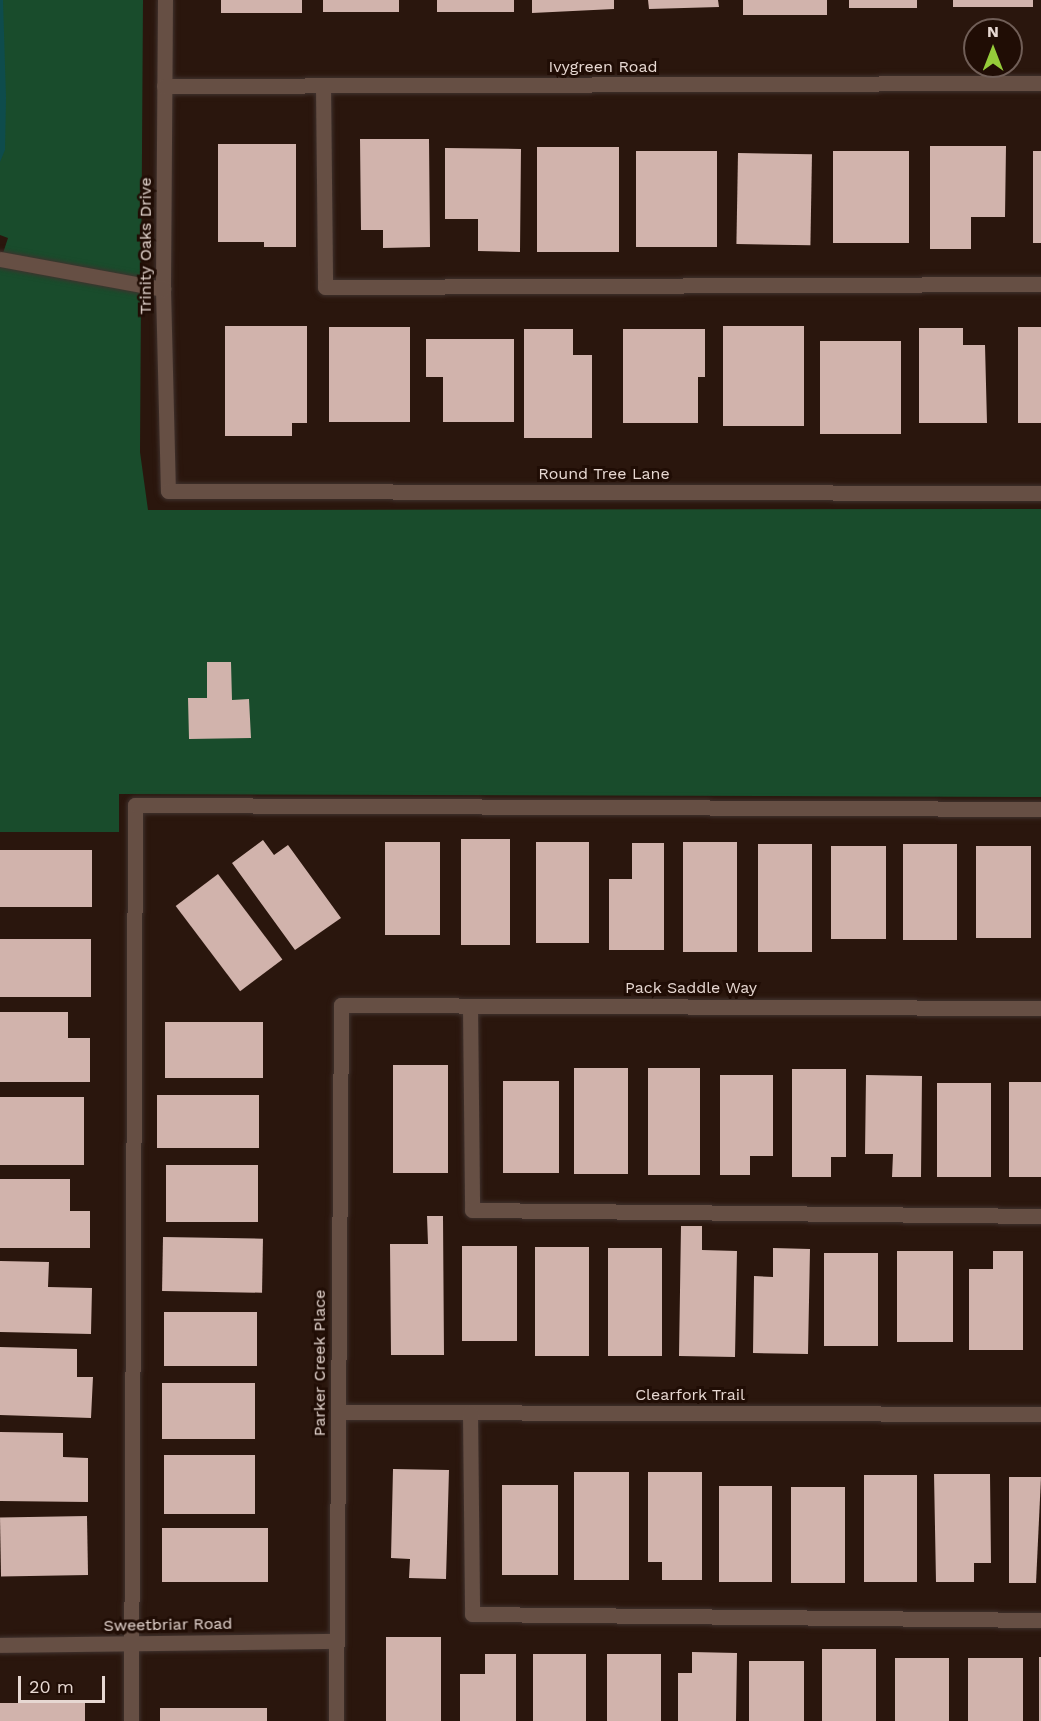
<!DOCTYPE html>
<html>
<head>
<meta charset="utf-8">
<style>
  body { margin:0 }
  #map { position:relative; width:1041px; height:1721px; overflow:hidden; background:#2a160d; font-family:"Work Sans",sans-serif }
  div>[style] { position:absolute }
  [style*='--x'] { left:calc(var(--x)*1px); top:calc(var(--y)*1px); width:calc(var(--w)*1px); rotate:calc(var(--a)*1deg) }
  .green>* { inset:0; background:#194c2c }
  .water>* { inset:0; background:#0e4c4c }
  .building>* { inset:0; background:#d1b3ac; transform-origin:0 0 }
  .roads { filter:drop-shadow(0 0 2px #40322e) drop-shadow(0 0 2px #40322e) }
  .minor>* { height:15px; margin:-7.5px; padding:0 7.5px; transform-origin:7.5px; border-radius:7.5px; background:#664f44 }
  span { translate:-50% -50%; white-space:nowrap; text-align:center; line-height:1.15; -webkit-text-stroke:6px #200d05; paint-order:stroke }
  .street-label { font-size:16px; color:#e7d8d2 }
  .north { position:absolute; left:963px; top:18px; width:60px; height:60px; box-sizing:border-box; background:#200d05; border:2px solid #705e57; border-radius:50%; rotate:0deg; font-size:16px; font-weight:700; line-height:24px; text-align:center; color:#e7d8d2 }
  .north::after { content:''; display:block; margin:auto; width:21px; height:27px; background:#95cc3a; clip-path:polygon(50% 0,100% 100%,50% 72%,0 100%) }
  .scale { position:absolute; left:18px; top:1676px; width:87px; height:27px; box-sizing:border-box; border:3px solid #e7d8d2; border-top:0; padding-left:8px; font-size:18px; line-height:21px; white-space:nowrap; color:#e7d8d2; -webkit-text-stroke:4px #200d05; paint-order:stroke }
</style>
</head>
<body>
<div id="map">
  <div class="green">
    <i style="clip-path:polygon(0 0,143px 0,140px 452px,148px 510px,1041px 509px,1041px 797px,119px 794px,119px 832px,0 832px,0 262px,8px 238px,0 235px)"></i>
  </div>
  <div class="water">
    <i style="clip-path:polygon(0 0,3px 0,6px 98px,5px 150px,0 162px)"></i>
  </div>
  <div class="building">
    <i style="left:221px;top:0;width:81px;height:13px"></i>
    <i style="left:323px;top:0;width:76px;height:12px"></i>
    <i style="left:437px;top:0;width:77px;height:12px"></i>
    <i style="clip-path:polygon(532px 0,614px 0,614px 9px,532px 13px)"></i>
    <i style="clip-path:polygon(648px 0,718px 0,719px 7px,649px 9px)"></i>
    <i style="left:743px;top:0;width:84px;height:15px"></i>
    <i style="left:849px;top:0;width:68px;height:8px"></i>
    <i style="left:953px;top:0;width:80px;height:7px"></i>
    <i style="clip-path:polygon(360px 139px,429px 139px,430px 247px,383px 248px,383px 230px,361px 230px)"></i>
    <i style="clip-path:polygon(218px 144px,296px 144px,296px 247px,264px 247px,264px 242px,218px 242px)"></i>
    <i style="clip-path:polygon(930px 146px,1006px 146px,1005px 217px,971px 217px,971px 249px,930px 249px)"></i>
    <i style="left:537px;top:147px;width:82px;height:105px"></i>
    <i style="clip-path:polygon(445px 148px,521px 149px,520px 252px,478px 251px,478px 219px,445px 219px)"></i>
    <i style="left:636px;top:151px;width:81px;height:96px"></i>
    <i style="left:833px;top:151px;width:76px;height:92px"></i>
    <i style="left:1033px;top:151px;width:8px;height:92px"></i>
    <i style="left:738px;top:153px;width:74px;height:91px;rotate:1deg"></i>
    <i style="clip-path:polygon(225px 326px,307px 326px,307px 423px,292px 423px,292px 436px,225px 436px)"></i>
    <i style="left:723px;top:326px;width:81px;height:100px"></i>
    <i style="left:329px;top:327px;width:81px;height:95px"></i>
    <i style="left:1018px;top:327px;width:23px;height:96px"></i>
    <i style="clip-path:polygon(919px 328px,963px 328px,963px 345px,985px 345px,987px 423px,919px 423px)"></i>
    <i style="clip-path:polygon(524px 329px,573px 329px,573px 355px,592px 355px,592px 438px,524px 438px)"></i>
    <i style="clip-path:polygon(623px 329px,705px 329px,705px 377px,698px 377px,698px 423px,623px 423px)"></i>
    <i style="clip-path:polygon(426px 339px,514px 339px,514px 422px,443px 422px,443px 377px,426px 377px)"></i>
    <i style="left:820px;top:341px;width:81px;height:93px"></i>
    <i style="clip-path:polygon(207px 662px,231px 662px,232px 700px,249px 699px,251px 738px,189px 739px,188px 698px,207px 698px)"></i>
    <i style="left:461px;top:839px;width:49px;height:106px"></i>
    <i style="clip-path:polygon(263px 840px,274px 855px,288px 845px,341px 918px,295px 950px,232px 863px)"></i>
    <i style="left:385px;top:842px;width:55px;height:93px"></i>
    <i style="left:536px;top:842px;width:53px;height:101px"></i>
    <i style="left:683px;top:842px;width:54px;height:110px"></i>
    <i style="clip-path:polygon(632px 843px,664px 843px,664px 950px,609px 950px,609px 879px,632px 879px)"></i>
    <i style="left:758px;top:844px;width:54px;height:108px"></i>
    <i style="left:903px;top:844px;width:54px;height:96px"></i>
    <i style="left:831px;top:846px;width:55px;height:93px"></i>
    <i style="left:976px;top:846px;width:55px;height:92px"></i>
    <i style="left:0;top:850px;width:92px;height:57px"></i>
    <i style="left:218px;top:874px;width:107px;height:53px;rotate:53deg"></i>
    <i style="left:0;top:939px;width:91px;height:58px"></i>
    <i style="clip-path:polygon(0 1012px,68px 1012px,68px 1038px,90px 1038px,90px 1082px,0 1082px)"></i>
    <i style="left:165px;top:1022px;width:98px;height:56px"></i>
    <i style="left:393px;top:1065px;width:55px;height:108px"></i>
    <i style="left:574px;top:1068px;width:54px;height:106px"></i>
    <i style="left:648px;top:1068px;width:52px;height:107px"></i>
    <i style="clip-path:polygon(792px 1069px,846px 1069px,846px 1157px,831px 1157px,831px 1177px,792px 1177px)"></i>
    <i style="clip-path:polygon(720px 1075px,773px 1075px,773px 1156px,750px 1156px,750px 1175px,720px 1175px)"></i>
    <i style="clip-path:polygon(866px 1075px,922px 1076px,921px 1177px,892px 1177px,893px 1154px,865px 1154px)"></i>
    <i style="left:503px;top:1081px;width:56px;height:92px"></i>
    <i style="left:1009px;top:1082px;width:32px;height:95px"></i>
    <i style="left:937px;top:1083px;width:54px;height:94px"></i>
    <i style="left:157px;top:1095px;width:102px;height:53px"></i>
    <i style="left:0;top:1097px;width:84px;height:68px"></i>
    <i style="left:166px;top:1165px;width:92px;height:57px"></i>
    <i style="clip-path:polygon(0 1179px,70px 1179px,70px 1211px,90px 1211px,90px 1248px,0 1248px)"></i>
    <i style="clip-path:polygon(427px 1216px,443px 1216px,444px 1355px,391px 1355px,390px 1244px,428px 1244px)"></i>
    <i style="clip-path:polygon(681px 1226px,702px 1226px,702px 1250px,737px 1251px,735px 1357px,679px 1356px)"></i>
    <i style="left:163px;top:1237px;width:100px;height:54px;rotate:1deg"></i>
    <i style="left:462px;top:1246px;width:55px;height:95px"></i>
    <i style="left:535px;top:1247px;width:54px;height:109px"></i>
    <i style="left:608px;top:1248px;width:54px;height:108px"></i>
    <i style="clip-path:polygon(773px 1248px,810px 1249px,808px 1354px,753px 1353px,754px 1276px,773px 1277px)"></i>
    <i style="left:897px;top:1251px;width:56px;height:91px"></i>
    <i style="clip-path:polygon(993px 1251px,1023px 1251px,1023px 1350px,969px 1350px,969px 1269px,993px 1269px)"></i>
    <i style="left:824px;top:1253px;width:54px;height:93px"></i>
    <i style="clip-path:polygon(0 1261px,49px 1262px,48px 1287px,92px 1288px,91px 1334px,0 1332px)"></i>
    <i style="left:164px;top:1312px;width:93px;height:54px"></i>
    <i style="clip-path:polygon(0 1347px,77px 1349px,77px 1377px,93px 1377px,91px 1418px,0 1415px)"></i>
    <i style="left:162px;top:1383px;width:93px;height:56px"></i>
    <i style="clip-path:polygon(0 1432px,63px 1433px,63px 1457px,88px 1458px,88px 1502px,0 1501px)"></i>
    <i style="left:164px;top:1455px;width:91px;height:59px"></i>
    <i style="clip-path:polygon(393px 1469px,449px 1470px,446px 1579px,409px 1578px,410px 1559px,391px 1558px)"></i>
    <i style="left:574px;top:1472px;width:55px;height:108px"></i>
    <i style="clip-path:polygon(648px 1472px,702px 1472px,702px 1580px,662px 1580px,662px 1562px,648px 1562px)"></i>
    <i style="clip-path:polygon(934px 1474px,990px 1474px,991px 1563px,974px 1563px,974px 1582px,936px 1582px)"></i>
    <i style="left:864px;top:1475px;width:53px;height:107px"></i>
    <i style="clip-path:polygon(1009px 1477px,1041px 1477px,1036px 1583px,1009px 1583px)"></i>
    <i style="left:502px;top:1485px;width:56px;height:90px"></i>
    <i style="left:719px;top:1486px;width:53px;height:96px"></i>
    <i style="left:791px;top:1487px;width:54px;height:96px"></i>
    <i style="left:87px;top:1516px;width:59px;height:87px;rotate:89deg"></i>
    <i style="left:162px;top:1528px;width:106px;height:54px"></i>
    <i style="left:386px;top:1637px;width:55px;height:84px"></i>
    <i style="left:822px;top:1649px;width:54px;height:72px"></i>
    <i style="clip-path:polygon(692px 1652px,737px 1653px,736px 1721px,678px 1721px,678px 1673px,692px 1673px)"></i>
    <i style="clip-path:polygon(485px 1654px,516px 1654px,516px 1721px,460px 1721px,460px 1674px,485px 1674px)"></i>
    <i style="left:533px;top:1654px;width:53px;height:67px"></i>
    <i style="left:607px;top:1654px;width:54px;height:67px"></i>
    <i style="left:1039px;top:1657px;width:2px;height:64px"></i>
    <i style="left:895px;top:1658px;width:54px;height:63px"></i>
    <i style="left:968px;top:1658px;width:55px;height:63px"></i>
    <i style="left:749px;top:1661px;width:55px;height:60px"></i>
    <i style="left:0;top:1703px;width:85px;height:18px"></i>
    <i style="left:160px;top:1708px;width:107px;height:13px"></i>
  </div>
  <div class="roads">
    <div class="minor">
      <i style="--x:165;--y:0;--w:289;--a:90.4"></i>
      <i style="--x:163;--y:289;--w:202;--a:88.6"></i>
      <i style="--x:168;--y:491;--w:873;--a:0.13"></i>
      <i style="--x:323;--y:85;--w:202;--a:89.4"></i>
      <i style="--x:325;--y:287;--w:716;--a:-0.24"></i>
      <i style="--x:164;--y:86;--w:877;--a:-0.2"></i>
      <i style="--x:0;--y:259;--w:166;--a:10.4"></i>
      <i style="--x:470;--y:1006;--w:204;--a:89.4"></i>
      <i style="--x:472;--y:1210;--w:569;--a:0.6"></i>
      <i style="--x:338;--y:1412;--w:703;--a:0.16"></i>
      <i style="--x:470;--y:1412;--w:202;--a:89.4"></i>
      <i style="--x:472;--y:1614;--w:569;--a:0.6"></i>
      <i style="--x:0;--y:1645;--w:336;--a:-0.7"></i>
      <i style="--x:131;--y:1721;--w:916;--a:-89.75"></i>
      <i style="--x:135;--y:805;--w:906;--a:0.25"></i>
      <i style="--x:336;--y:1721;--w:716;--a:-89.6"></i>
      <i style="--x:341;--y:1005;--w:700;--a:0.25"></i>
    </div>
  </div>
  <div class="street-label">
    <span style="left:603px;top:67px">Ivygreen Road</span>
    <span style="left:146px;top:246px;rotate:-90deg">Trinity Oaks Drive</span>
    <span style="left:604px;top:474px">Round Tree Lane</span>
    <span style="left:691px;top:988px">Pack Saddle Way</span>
    <span style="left:320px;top:1363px;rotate:-90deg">Parker Creek Place</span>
    <span style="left:690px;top:1395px">Clearfork Trail</span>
    <span style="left:168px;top:1625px;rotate:-1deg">Sweetbriar Road</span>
  </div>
  <div class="north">N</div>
  <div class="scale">20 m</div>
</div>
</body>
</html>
